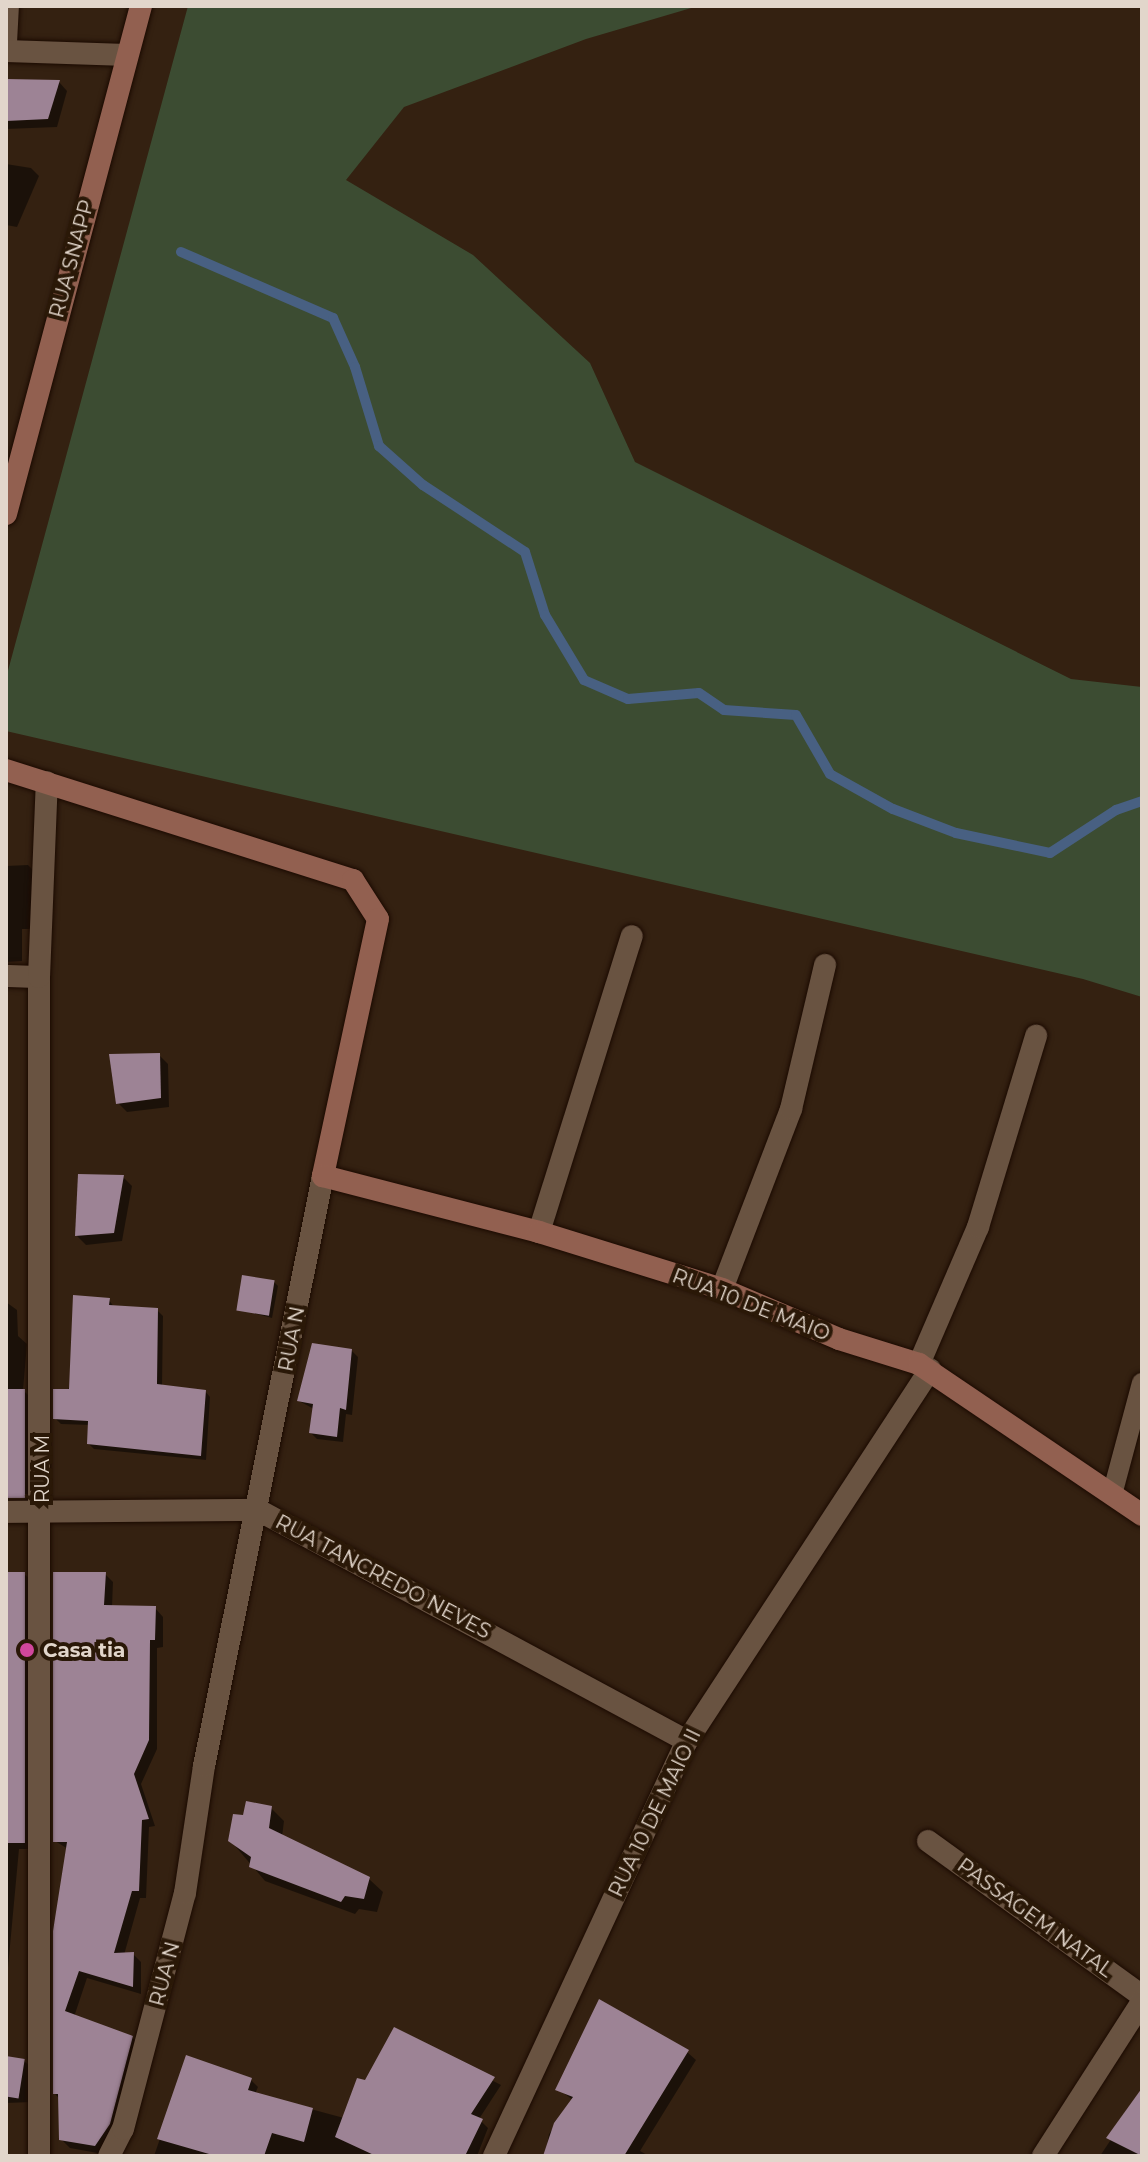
<!DOCTYPE html>
<html>
<head>
<meta charset="utf-8">
<style>
  body { margin:0 }
  #map { position:relative; width:1148px; height:2162px; overflow:hidden; background:#342111; font-family:Montserrat,sans-serif }
  div>[style] { position:absolute }
  [style*='--x'] { left:calc(var(--x)*1px); top:calc(var(--y)*1px); width:calc(var(--w)*1px); rotate:calc(var(--a)*1deg) }
  .green>* { inset:0; background:#3c4c32 }
  .shadow>* { inset:0; background:#0007 }
  .stream>* { height:10px; margin:-5px; padding:0 5px; transform-origin:5px; border-radius:5px; background:#486082 }
  .building>* { inset:0; background:#9d8395; transform-origin:0 0 }
  .roads { filter:drop-shadow(0 0 2px #1b0a00) drop-shadow(0 0 2px #1b0a00) }
  .service>* { height:20px; margin:-10px; padding:0 10px; transform-origin:10px; border-radius:10px; background:#695341 }
  .minor>* { height:22px; margin:-11px; padding:0 11px; transform-origin:11px; border-radius:11px; background:#695341 }
  .secondary>* { height:22px; margin:-11px; padding:0 11px; transform-origin:11px; border-radius:11px; background:#926050 }
  .dots>* { width:22px; height:22px; translate:-50% -50%; box-sizing:border-box; border:4px solid #2a1807; border-radius:50% }
  span { translate:-50% -50%; white-space:nowrap; text-align:center; line-height:1.15; -webkit-text-stroke:8px #2a1807; paint-order:stroke }
  .street-label { font-size:20px; color:#e2d6cb }
  .poi-label { font-size:20px; color:#e2d6cb; font-weight:700 }
  .left { translate:0 -50%; text-align:left }
  .frame { position:absolute; inset:0; border:8px solid #e2d6cb; pointer-events:none }
</style>
</head>
<body>
<div id="map">
  <div class="green">
    <i style="clip-path:polygon(188px 6px,698px 6px,586px 39px,404px 107px,346px 180px,473px 255px,590px 363px,635px 462px,1071px 679px,1142px 687px,1142px 997px,1083px 979px,6px 731px,6px 678px)"></i>
  </div>
  <div class="shadow">
    <i style="clip-path:polygon(6px 80px,59px 82px,67px 91px,57px 127px,6px 129px)"></i>
    <i style="clip-path:polygon(6px 164px,31px 168px,39px 176px,17px 227px,6px 225px)"></i>
    <i style="clip-path:polygon(28px 865px,36px 873px,34px 929px,22px 929px,22px 961px,6px 962px,6px 866px)"></i>
    <i style="clip-path:polygon(159px 1055px,168px 1064px,169px 1107px,127px 1112px,118px 1103px)"></i>
    <i style="clip-path:polygon(123px 1177px,132px 1186px,122px 1241px,86px 1245px,77px 1236px)"></i>
    <i style="clip-path:polygon(274px 1282px,278px 1286px,272px 1318px,238px 1309px)"></i>
    <i style="clip-path:polygon(109px 1300px,114px 1307px,157px 1310px,163px 1316px,162px 1387px,205px 1391px,210px 1397px,206px 1460px,94px 1449px,89px 1444px,90px 1425px,61px 1424px,55px 1418px)"></i>
    <i style="clip-path:polygon(6px 1302px,17px 1310px,18px 1336px,27px 1344px,23px 1390px,32px 1399px,32px 1494px,6px 1494px)"></i>
    <i style="clip-path:polygon(351px 1350px,358px 1357px,352px 1415px,346px 1414px,343px 1442px,317px 1439px,311px 1433px,314px 1409px,299px 1401px)"></i>
    <i style="clip-path:polygon(6px 1573px,24px 1574px,32px 1581px,32px 1849px,19px 1849px,6px 1989px)"></i>
    <i style="clip-path:polygon(105px 1574px,113px 1582px,112px 1607px,155px 1608px,163px 1617px,163px 1647px,157px 1648px,157px 1749px,141px 1784px,155px 1826px,149px 1827px,146px 1898px,140px 1898px,124px 1955px,133px 1954px,141px 1962px,141px 1994px,87px 1978px,74px 2017px,132px 2037px,140px 2046px,103px 2154px,70px 2148px,61px 2139px,60px 2099px,55px 2094px,68px 1849px,55px 1841px)"></i>
    <i style="clip-path:polygon(271px 1808px,284px 1821px,282px 1837px,369px 1879px,383px 1892px,377px 1912px,359px 1909px,355px 1914px,265px 1881px,230px 1840px,244px 1817px)"></i>
    <i style="clip-path:polygon(395px 2030px,501px 2085px,479px 2119px,488px 2128px,477px 2156px,154px 2156px,188px 2057px,251px 2080px,258px 2087px,255px 2094px,344px 2118px)"></i>
    <i style="clip-path:polygon(687px 2052px,696px 2060px,640px 2151px,649px 2156px,545px 2156px,549px 2134px,573px 2100px,558px 2089px)"></i>
    <i style="clip-path:polygon(6px 2058px,24px 2061px,32px 2068px,32px 2102px,6px 2103px)"></i>
    <i style="clip-path:polygon(1142px 2093px,1142px 2156px,1100px 2156px)"></i>
  </div>
  <div class="stream">
    <i style="--x:181;--y:252;--w:166;--a:23.5"></i>
    <i style="--x:333;--y:318;--w:54;--a:65.8"></i>
    <i style="--x:355;--y:367;--w:83;--a:73.1"></i>
    <i style="--x:379;--y:446;--w:59;--a:41.6"></i>
    <i style="--x:423;--y:485;--w:122;--a:33.3"></i>
    <i style="--x:525;--y:552;--w:66;--a:72.4"></i>
    <i style="--x:545;--y:615;--w:76;--a:59"></i>
    <i style="--x:584;--y:680;--w:48;--a:23.4"></i>
    <i style="--x:628;--y:699;--w:71;--a:-4.8"></i>
    <i style="--x:699;--y:693;--w:30;--a:34"></i>
    <i style="--x:724;--y:710;--w:72;--a:4"></i>
    <i style="--x:796;--y:715;--w:68;--a:60"></i>
    <i style="--x:830;--y:774;--w:72;--a:29.1"></i>
    <i style="--x:893;--y:809;--w:67;--a:20.9"></i>
    <i style="--x:956;--y:833;--w:96;--a:12"></i>
    <i style="--x:1050;--y:853;--w:79;--a:-33.1"></i>
    <i style="--x:1116;--y:810;--w:28;--a:-19"></i>
  </div>
  <div class="building">
    <i style="clip-path:polygon(6px 79px,60px 80px,48px 119px,6px 121px)"></i>
    <i style="clip-path:polygon(160px 1053px,161px 1098px,116px 1104px,109px 1054px)"></i>
    <i style="clip-path:polygon(78px 1174px,124px 1175px,114px 1233px,75px 1236px)"></i>
    <i style="left:242px;top:1275px;width:33px;height:36px;rotate:9deg"></i>
    <i style="clip-path:polygon(73px 1295px,110px 1298px,109px 1305px,158px 1308px,157px 1384px,206px 1390px,201px 1456px,87px 1444px,88px 1421px,53px 1419px,53px 1389px,69px 1389px)"></i>
    <i style="clip-path:polygon(312px 1343px,352px 1349px,346px 1410px,340px 1408px,337px 1437px,309px 1433px,313px 1404px,297px 1401px)"></i>
    <i style="left:6px;top:1389px;width:19px;height:109px"></i>
    <i style="left:6px;top:1572px;width:19px;height:271px"></i>
    <i style="clip-path:polygon(53px 1572px,106px 1572px,104px 1605px,156px 1606px,155px 1640px,150px 1640px,149px 1740px,134px 1774px,149px 1819px,142px 1820px,139px 1891px,132px 1891px,114px 1953px,134px 1952px,133px 1987px,79px 1971px,65px 2011px,133px 2036px,110px 2124px,95px 2146px,59px 2140px,58px 2094px,53px 2094px,53px 1931px,67px 1842px,53px 1842px)"></i>
    <i style="clip-path:polygon(246px 1801px,272px 1806px,269px 1828px,370px 1877px,364px 1899px,345px 1896px,341px 1902px,249px 1867px,251px 1857px,228px 1841px,233px 1814px,243px 1815px)"></i>
    <i style="clip-path:polygon(599px 1999px,689px 2050px,624px 2156px,543px 2156px,554px 2123px,573px 2097px,555px 2090px)"></i>
    <i style="clip-path:polygon(394px 2027px,495px 2077px,471px 2114px,483px 2119px,465px 2156px,376px 2156px,335px 2137px,357px 2078px,365px 2080px)"></i>
    <i style="clip-path:polygon(186px 2055px,252px 2078px,248px 2090px,313px 2108px,304px 2142px,272px 2133px,264px 2156px,216px 2156px,157px 2139px)"></i>
    <i style="left:6px;top:2056px;width:19px;height:40px;rotate:9deg"></i>
    <i style="clip-path:polygon(1142px 2088px,1142px 2156px,1106px 2138px)"></i>
  </div>
  <div class="roads">
    <div class="service">
      <i style="--x:1113;--y:1491;--w:112;--a:-75"></i>
    </div>
    <div class="minor">
      <i style="--x:6;--y:43;--w:37;--a:-87"></i>
      <i style="--x:6;--y:51;--w:121;--a:1.9"></i>
      <i style="--x:6;--y:976;--w:33;--a:2"></i>
      <i style="--x:539;--y:1232;--w:310;--a:-72.6"></i>
      <i style="--x:722;--y:1289;--w:193;--a:-69"></i>
      <i style="--x:791;--y:1109;--w:148;--a:-76.7"></i>
      <i style="--x:919;--y:1364;--w:149;--a:-66.7"></i>
      <i style="--x:978;--y:1227;--w:200;--a:-73.1"></i>
      <i style="--x:6;--y:1512;--w:252;--a:-0.5"></i>
      <i style="--x:258;--y:1510;--w:487;--a:28.3"></i>
      <i style="--x:928;--y:1841;--w:264;--a:35.9"></i>
      <i style="--x:39;--y:2156;--w:1179;--a:-90"></i>
      <i style="--x:39;--y:977;--w:195;--a:-87.7"></i>
      <i style="--x:109;--y:2156;--w:30;--a:-63"></i>
      <i style="--x:123;--y:2129;--w:244;--a:-75.3"></i>
      <i style="--x:185;--y:1893;--w:128;--a:-81.5"></i>
      <i style="--x:204;--y:1766;--w:602;--a:-78.6"></i>
      <i style="--x:494;--y:2156;--w:458;--a:-65.1"></i>
      <i style="--x:687;--y:1741;--w:444;--a:-56.8"></i>
      <i style="--x:1043;--y:2156;--w:183;--a:-57.3"></i>
    </div>
    <div class="secondary">
      <i style="--x:6;--y:514;--w:526;--a:-75.12"></i>
      <i style="--x:6;--y:770;--w:364;--a:17.6"></i>
      <i style="--x:353;--y:880;--w:46;--a:57.3"></i>
      <i style="--x:378;--y:919;--w:263;--a:102.1"></i>
      <i style="--x:323;--y:1176;--w:223;--a:14.5"></i>
      <i style="--x:539;--y:1232;--w:192;--a:17.3"></i>
      <i style="--x:722;--y:1289;--w:127;--a:23.1"></i>
      <i style="--x:839;--y:1339;--w:84;--a:17.4"></i>
      <i style="--x:919;--y:1364;--w:269;--a:34.1"></i>
    </div>
  </div>
  <div class="dots">
    <i style="left:27px;top:1650px;background:#d1479c"></i>
  </div>
  <div class="street-label">
    <span style="left:72px;top:259px;rotate:-75deg">RUA SNAPP</span>
    <span style="left:751px;top:1305px;rotate:21deg">RUA 10 DE MAIO</span>
    <span style="left:292px;top:1339px;rotate:-79deg">RUA N</span>
    <span style="left:42px;top:1469px;rotate:-90deg">RUA M</span>
    <span style="left:383px;top:1577px;rotate:28deg">RUA TANCREDO NEVES</span>
    <span style="left:655px;top:1813px;rotate:-64deg">RUA 10 DE MAIO II</span>
    <span style="left:1035px;top:1918px;rotate:36deg">PASSAGEM NATAL</span>
    <span style="left:165px;top:1974px;rotate:-75deg">RUA N</span>
  </div>
  <div class="poi-label">
    <span class="left" style="left:43px;top:1650px">Casa tia</span>
  </div>
  <div class="frame"></div>
</div>
</body>
</html>
